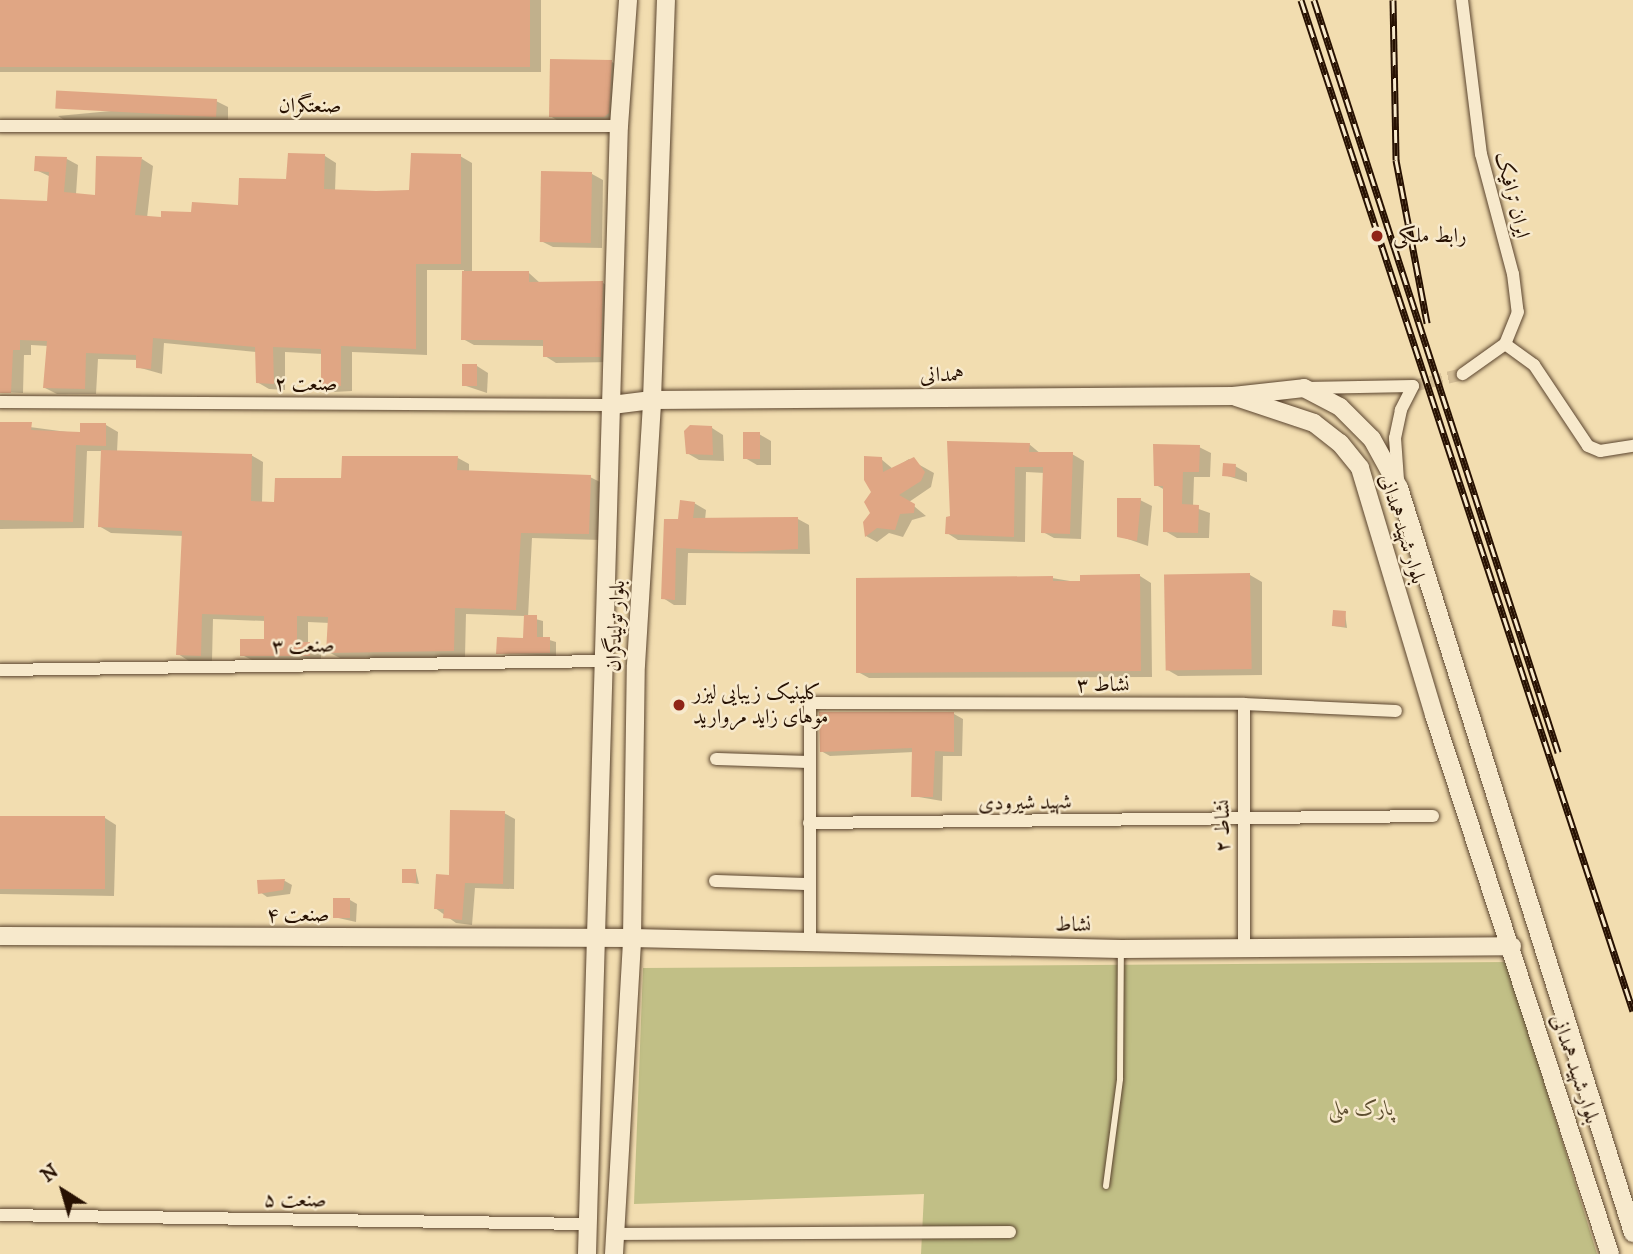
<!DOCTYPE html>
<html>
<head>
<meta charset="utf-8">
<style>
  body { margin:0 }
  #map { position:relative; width:1633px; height:1254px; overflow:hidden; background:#f2ddb0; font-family:"IM FELL DW Pica",Amiri,serif }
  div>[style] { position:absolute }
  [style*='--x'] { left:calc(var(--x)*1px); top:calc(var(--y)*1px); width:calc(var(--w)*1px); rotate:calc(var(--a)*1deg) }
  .green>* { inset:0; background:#c1bf86 }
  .shadow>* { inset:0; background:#0003; transform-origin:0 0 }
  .building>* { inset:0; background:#e0a684; transform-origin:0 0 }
  .street-tunnel>* { height:12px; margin-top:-6px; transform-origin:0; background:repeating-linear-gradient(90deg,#d4be96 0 12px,transparent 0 18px) }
  .roads { filter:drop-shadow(0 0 2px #5a442e) drop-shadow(0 0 2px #5a442e) }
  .lane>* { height:6px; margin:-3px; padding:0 3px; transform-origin:3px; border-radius:3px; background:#f7e9cc }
  .street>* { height:12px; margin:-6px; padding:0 6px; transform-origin:6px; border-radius:6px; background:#f7e9cc }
  .secondary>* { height:18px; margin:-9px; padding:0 9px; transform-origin:9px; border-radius:9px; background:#f7e9cc }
  .rail>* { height:7px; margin-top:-3.5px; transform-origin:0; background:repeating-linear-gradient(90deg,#f7e9cc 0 13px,#271102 0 26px); box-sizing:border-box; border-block:2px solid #271102 }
  .dots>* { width:19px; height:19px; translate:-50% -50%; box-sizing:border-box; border:4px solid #f7e9cc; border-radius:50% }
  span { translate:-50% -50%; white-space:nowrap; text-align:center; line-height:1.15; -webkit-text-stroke:5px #f7e9cc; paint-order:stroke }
  .street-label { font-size:21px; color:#271102 }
  .poi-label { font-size:21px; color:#271102 }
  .left { translate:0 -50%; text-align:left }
  .park-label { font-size:21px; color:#5d4e30; font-style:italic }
  .north { position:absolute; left:28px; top:1156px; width:70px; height:70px; -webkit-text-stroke:5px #f7e9cc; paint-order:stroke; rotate:323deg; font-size:19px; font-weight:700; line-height:28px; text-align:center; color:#271102 }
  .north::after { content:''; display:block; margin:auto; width:24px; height:32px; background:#271102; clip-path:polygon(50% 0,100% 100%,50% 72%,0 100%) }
</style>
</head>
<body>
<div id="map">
  <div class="green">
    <i style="clip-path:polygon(1507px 962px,1597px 1254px,921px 1254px,924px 1194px,634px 1204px,643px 968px)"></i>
  </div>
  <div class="shadow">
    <i style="left:0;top:0;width:541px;height:72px"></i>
    <i style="clip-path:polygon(612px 62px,623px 69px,620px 119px,562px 123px,550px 116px)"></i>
    <i style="clip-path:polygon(216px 101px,228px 107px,228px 123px,69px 123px,58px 116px)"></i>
    <i style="clip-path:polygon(325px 156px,336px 163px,335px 191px,411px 191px,460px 156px,472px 163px,472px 273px,529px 273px,540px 283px,603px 283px,614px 290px,612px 362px,556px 363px,545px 356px,545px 346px,474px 345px,463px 339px,464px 270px,427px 270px,427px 355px,352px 352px,352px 391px,334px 392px,322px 385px,323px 354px,285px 352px,285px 390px,269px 389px,257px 382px,257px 352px,164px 343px,162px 374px,137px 367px,138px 360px,98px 359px,96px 394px,57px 394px,45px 388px,48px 346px,31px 345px,31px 355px,24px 355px,23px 393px,0 392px,0 200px,48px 203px,51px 177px,36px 170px,67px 159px,78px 165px,76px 194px,96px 197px,142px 159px,153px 166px,147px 218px,163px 219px,240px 206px)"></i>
    <i style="clip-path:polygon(592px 174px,603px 180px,602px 248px,553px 247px,541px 241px)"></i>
    <i style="clip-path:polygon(477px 366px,488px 373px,487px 393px,463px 385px)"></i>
    <i style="clip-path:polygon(0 423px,82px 434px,106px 425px,118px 432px,117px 452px,251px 455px,263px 462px,262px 503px,276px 504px,343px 480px,458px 458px,469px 464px,469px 472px,590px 477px,602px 483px,601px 540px,532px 538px,528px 617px,543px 621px,543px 638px,556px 642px,556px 656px,498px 653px,525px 639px,525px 616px,466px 614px,465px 657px,340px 658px,328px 652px,330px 623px,308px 622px,308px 643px,321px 650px,321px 661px,254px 661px,242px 655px,265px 641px,265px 621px,213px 619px,212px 661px,189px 661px,178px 654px,184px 536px,111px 533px,99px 526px,103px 451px,87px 451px,84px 528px,0 529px)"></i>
    <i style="clip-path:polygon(712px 428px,723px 435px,724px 461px,699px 460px,687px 453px)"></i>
    <i style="clip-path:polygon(759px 434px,771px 441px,771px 465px,757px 465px,745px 458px)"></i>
    <i style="clip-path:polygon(1029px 444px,1041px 454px,1072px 454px,1084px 461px,1081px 539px,1054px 538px,1043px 532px,1045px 473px,1026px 472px,1025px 542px,958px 540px,947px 533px)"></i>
    <i style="clip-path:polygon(1199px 447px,1211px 453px,1210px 477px,1194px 477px,1193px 507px,1210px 513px,1209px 538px,1177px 538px,1165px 531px,1165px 490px,1156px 485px)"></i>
    <i style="clip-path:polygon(881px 459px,893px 469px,909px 459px,934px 473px,931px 487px,909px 502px,926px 516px,912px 520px,903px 537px,889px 533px,877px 542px,866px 536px)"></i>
    <i style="clip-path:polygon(1235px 466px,1247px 473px,1247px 482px,1224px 475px)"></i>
    <i style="clip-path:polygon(1140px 500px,1152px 506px,1148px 546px,1119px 536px)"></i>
    <i style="clip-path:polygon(694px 503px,706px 510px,705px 520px,798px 519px,809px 525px,810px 554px,688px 553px,686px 605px,674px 605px,663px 598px,679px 521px)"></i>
    <i style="clip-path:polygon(1250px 575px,1262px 582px,1262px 675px,1178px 676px,1166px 669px,1166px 576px)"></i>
    <i style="clip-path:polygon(1140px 576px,1151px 583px,1152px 677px,869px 678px,858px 672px,1052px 578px,1082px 583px)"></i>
    <i style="clip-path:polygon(1345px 613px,1347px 628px,1334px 626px)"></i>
    <i style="clip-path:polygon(954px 714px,963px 719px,962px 756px,943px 756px,942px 801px,913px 796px,914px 752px,830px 756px,821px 751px)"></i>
    <i style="clip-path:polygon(504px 813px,515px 819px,514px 889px,475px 888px,472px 925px,456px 923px,435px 908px)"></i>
    <i style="clip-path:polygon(0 817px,105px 818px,116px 825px,114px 896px,0 894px)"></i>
    <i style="clip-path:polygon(416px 871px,419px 884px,403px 882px)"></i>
    <i style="clip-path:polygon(285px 881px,292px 885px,290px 894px,267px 897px,260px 892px,259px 882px)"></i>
    <i style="clip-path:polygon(350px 900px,357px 904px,356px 922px,334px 917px)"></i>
  </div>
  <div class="building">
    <i style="left:0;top:0;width:530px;height:67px"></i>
    <i style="clip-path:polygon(550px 59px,612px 60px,609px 113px,604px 117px,549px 117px)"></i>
    <i style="left:217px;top:99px;width:18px;height:161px;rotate:93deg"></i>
    <i style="clip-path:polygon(288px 153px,325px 154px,324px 189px,376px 191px,409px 190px,411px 153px,461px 154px,461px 264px,416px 264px,416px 349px,341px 346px,341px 386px,321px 386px,321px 349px,273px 347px,274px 384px,256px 383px,255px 347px,153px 338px,151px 369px,136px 368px,136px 355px,86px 353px,85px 389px,43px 388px,47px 341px,20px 340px,20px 350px,13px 350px,11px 393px,0 393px,0 199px,47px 201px,49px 172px,34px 171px,35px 156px,67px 157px,64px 192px,95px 195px,96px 156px,142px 157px,135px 215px,161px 217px,161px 211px,191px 212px,192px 202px,238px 205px,239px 178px,286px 179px)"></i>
    <i style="left:541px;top:171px;width:51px;height:71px;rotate:1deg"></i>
    <i style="clip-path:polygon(462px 271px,529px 271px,529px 282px,603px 281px,601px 357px,543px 357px,543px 340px,461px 340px)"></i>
    <i style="left:462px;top:364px;width:15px;height:22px"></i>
    <i style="clip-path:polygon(0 422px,32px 422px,31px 430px,80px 432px,80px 423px,106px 423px,106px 446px,76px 445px,73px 522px,0 520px)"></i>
    <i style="clip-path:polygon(690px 425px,712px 426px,713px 455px,686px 454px,684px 431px)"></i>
    <i style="left:760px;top:432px;width:27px;height:17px;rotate:90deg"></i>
    <i style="clip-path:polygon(947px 441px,1030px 443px,1029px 452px,1073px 452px,1070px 534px,1041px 533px,1043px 467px,1015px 467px,1014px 537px,945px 534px,946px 517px,950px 516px)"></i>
    <i style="clip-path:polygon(1153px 444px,1200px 445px,1199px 472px,1183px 472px,1182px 504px,1199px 505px,1198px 533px,1163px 532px,1163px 486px,1154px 486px)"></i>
    <i style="clip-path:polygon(101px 450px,252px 454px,251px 501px,274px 502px,275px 478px,341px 478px,342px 456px,458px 456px,457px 470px,591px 475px,589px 534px,521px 533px,516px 610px,455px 608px,454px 651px,326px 653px,328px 617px,297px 616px,297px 642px,310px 642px,310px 656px,240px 656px,240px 639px,264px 639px,264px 616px,202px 614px,201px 656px,176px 655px,182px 531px,98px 527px)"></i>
    <i style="clip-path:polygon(864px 456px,882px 457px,883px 472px,914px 457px,925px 472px,921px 481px,899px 495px,915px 504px,914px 513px,900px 514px,895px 530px,877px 528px,865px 537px,863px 522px,870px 513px,864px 502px,871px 492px,864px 480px)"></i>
    <i style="left:1223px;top:463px;width:13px;height:13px;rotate:4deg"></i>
    <i style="clip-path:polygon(1117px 498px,1141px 498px,1137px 541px,1117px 537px)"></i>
    <i style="clip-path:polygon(680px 500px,695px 502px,693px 518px,798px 517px,798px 549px,742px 552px,676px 548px,675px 600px,661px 599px,664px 519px,678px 519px)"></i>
    <i style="left:1250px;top:573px;width:96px;height:86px;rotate:89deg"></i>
    <i style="clip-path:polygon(1140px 574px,1141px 671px,856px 673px,856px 578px,1053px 576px,1053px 581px,1080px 581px,1080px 575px)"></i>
    <i style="left:1333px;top:610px;width:13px;height:16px;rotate:4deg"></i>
    <i style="clip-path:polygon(524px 615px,537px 615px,537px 637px,550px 637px,550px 653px,496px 654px,497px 637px,523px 638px)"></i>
    <i style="clip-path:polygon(819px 712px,954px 712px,954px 752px,935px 751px,933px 797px,911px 797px,912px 748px,820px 752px)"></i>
    <i style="clip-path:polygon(450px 810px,505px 811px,503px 884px,465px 883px,462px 920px,443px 918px,444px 909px,434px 909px,436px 874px,449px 875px)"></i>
    <i style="left:0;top:816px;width:105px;height:73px"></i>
    <i style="left:402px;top:869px;width:14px;height:14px"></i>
    <i style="clip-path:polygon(285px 879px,283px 890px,258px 894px,257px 880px)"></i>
    <i style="left:333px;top:898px;width:17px;height:20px"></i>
  </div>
  <div class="street-tunnel">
    <i style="--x:1413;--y:386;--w:51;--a:-13.5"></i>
  </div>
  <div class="roads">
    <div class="lane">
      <i style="--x:1106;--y:1186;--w:108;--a:-82.5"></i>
      <i style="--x:1120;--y:1079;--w:128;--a:-89.6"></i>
    </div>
    <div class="street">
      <i style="--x:1462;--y:0;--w:155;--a:83"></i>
      <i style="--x:1481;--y:154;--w:124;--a:75.1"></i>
      <i style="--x:1513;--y:274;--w:38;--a:83"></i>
      <i style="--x:1518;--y:312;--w:35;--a:112"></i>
      <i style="--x:1505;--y:344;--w:52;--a:144.5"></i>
      <i style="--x:0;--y:126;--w:619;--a:0"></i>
      <i style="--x:1505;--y:344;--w:36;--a:36"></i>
      <i style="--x:1534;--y:365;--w:97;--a:56.3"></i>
      <i style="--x:1588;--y:446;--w:13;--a:23"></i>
      <i style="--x:1600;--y:451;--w:33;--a:-9"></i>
      <i style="--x:1306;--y:388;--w:107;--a:-1.1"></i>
      <i style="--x:1413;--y:386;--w:27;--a:117"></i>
      <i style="--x:1401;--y:410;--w:29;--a:102"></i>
      <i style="--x:1395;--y:438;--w:42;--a:85.9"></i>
      <i style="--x:0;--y:402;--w:612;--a:0.28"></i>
      <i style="--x:0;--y:670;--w:606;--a:-0.85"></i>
      <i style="--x:716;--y:759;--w:94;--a:1.8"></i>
      <i style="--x:809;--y:823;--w:624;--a:-0.64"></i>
      <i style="--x:715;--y:881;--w:92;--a:1.9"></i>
      <i style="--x:810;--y:942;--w:239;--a:-90"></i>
      <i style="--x:810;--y:703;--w:434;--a:0.1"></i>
      <i style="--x:1244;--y:704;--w:152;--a:2.6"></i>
      <i style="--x:1244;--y:948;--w:244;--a:-90"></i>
      <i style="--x:0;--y:1215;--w:589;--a:0.88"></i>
      <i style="--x:614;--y:1234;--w:396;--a:-0.3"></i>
    </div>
    <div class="secondary">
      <i style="--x:1236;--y:397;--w:82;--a:18.4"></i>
      <i style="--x:1314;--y:423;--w:33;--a:38"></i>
      <i style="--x:1340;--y:443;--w:32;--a:51"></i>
      <i style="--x:1360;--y:468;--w:258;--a:73.3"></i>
      <i style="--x:1434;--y:715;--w:567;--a:71.92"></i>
      <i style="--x:612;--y:405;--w:40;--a:-7.1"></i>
      <i style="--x:652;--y:400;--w:581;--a:-0.39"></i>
      <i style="--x:1233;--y:396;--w:71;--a:-6.4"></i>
      <i style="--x:1304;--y:388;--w:41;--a:27.8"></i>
      <i style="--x:1340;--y:407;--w:45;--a:45"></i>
      <i style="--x:1372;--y:439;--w:56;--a:61.1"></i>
      <i style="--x:1399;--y:488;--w:781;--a:72.56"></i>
      <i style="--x:0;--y:936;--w:632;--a:0.18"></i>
      <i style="--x:632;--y:938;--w:489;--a:1.3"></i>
      <i style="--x:1121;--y:949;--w:391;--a:-0.4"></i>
      <i style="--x:587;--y:1254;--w:1128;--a:-88.38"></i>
      <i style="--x:619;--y:126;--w:126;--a:-85.9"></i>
      <i style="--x:614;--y:1254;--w:317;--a:-86.7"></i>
      <i style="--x:632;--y:938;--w:273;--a:-89.2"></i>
      <i style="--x:636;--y:665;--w:265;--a:-86.5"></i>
      <i style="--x:652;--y:400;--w:400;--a:-88"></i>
    </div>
  </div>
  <div class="rail">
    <i style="--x:1301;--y:0;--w:1064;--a:71.82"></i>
    <i style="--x:1314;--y:0;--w:791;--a:72.02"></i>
    <i style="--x:1393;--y:0;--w:160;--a:88.9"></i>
    <i style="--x:1396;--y:160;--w:166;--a:79.2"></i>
  </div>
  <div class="dots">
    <i style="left:1377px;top:236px;background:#8f2418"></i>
    <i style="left:679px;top:705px;background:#8f2418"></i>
  </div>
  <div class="street-label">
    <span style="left:310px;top:106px">صنعتگران</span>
    <span style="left:1512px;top:195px;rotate:76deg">ایران ترافیک</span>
    <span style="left:942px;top:375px">همدانی</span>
    <span style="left:306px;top:384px">صنعت ۲</span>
    <span style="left:1402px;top:529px;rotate:73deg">بلوار شهید همدانی</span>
    <span style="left:616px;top:626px;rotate:-87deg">بلوار تولیدگران</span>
    <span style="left:303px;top:646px;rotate:-1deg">صنعت ۳</span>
    <span style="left:1103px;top:685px">نشاط ۳</span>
    <span style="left:1025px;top:803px;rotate:-1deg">شهید شیرودی</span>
    <span style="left:1223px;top:826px;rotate:-90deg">نشاط ۲</span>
    <span style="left:298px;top:915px">صنعت ۴</span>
    <span style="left:1073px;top:925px;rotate:1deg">نشاط</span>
    <span style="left:1575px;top:1069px;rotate:72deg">بلوار شهید همدانی</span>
    <span style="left:295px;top:1200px;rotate:1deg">صنعت ۵</span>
  </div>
  <div class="poi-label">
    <span class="left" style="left:1393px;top:236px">رابط ملکی</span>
    <span class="left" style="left:693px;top:705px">کلینیک زیبایی لیزر<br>موهای زاید مروارید</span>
  </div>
  <div class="park-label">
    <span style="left:1361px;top:1109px">پارک ملی</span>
  </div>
  <div class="north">N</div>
</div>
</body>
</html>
